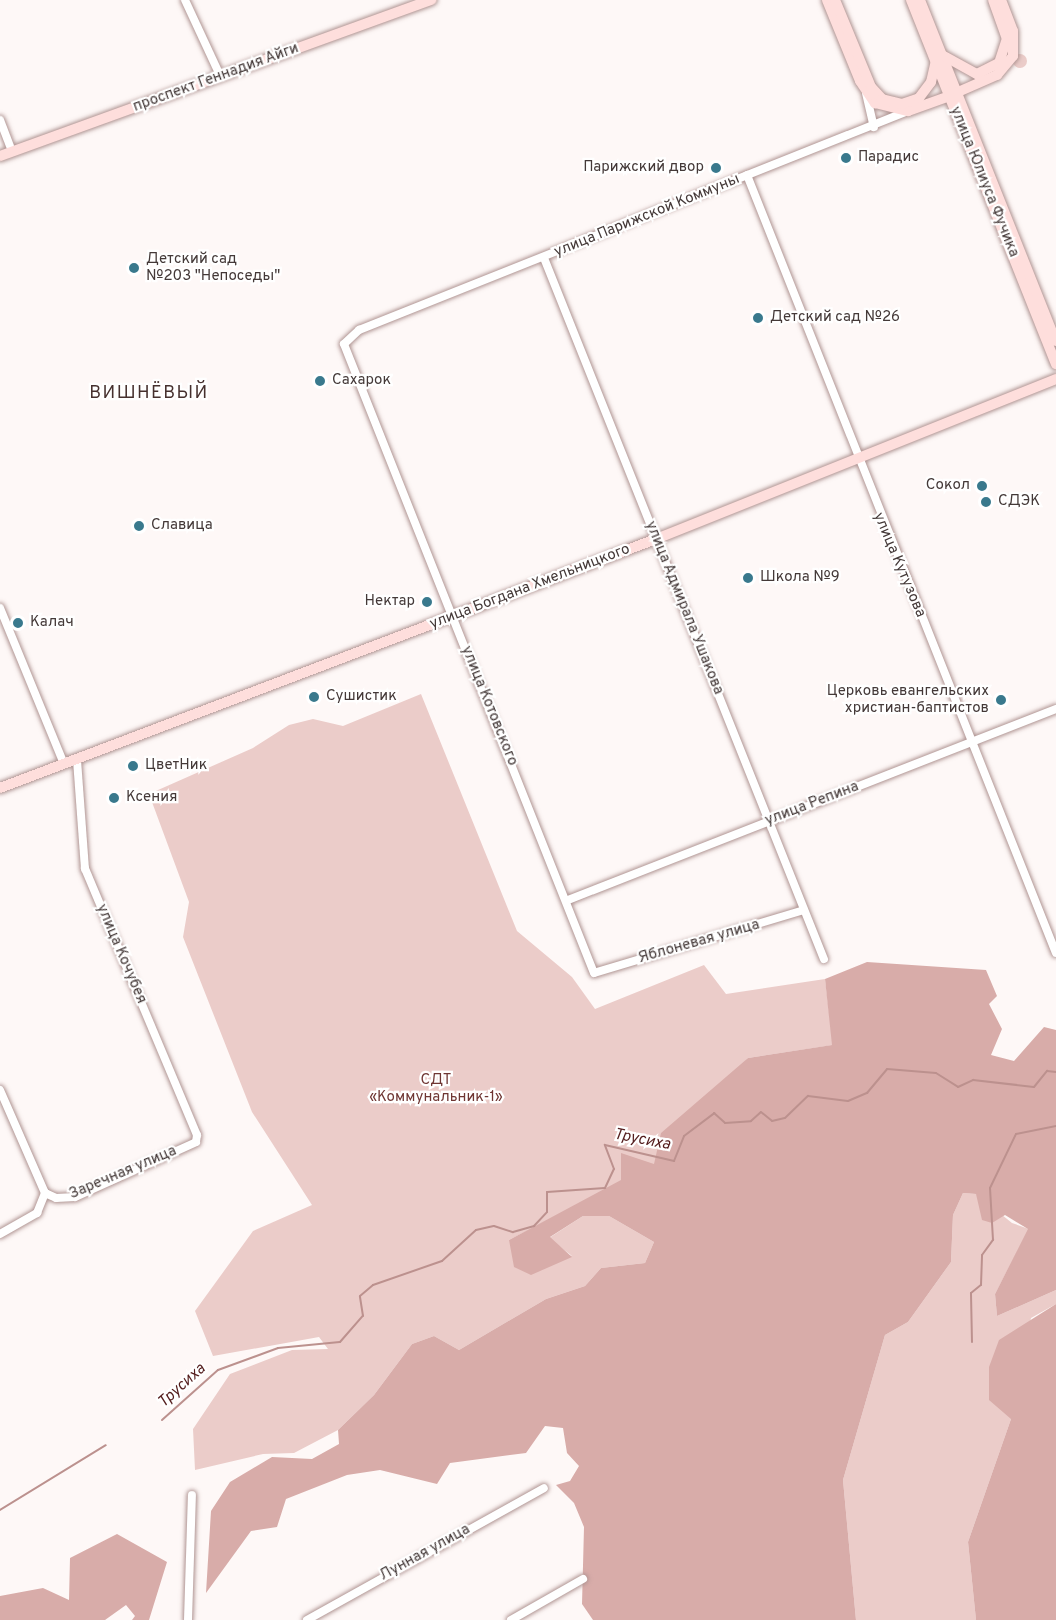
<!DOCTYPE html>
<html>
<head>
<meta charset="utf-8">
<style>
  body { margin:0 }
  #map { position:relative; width:1056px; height:1620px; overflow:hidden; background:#fef8f7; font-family:Overpass,sans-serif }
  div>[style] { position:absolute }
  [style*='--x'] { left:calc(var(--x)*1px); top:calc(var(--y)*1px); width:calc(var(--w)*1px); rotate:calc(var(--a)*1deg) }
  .green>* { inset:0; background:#ebccc9 }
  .round { border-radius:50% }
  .forest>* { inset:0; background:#d8aca9 }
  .stream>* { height:2px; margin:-1px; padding:0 1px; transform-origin:1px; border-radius:1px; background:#bc918e }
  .roads { filter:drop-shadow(0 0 2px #b09593) drop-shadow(0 0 2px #b09593) }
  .minor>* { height:8px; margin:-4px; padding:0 4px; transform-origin:4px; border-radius:4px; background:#fff }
  .major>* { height:10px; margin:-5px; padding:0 5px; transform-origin:5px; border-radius:5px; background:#fededc }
  .dots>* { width:16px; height:16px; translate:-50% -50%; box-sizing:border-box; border:3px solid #fff; border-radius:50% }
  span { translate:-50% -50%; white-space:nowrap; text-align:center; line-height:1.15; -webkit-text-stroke:4.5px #fff; paint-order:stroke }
  .street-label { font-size:15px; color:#443938 }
  .poi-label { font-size:15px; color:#443938 }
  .left { translate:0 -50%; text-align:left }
  .right { translate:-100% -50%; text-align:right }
  .park-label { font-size:15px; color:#6f3633 }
  .water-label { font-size:16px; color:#531c1c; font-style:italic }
  .quarter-label { font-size:18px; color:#46302e; letter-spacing:1.5px }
</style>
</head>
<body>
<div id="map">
  <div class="green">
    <i class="round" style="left:1013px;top:54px;width:14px;height:14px"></i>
    <i style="clip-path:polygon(421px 694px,517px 931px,572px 977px,595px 1009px,704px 965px,726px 994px,825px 979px,833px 1045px,748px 1058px,654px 1165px,509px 1240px,572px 1256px,549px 1238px,583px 1216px,609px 1216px,654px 1242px,645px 1263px,601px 1268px,585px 1286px,546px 1299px,459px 1350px,434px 1336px,412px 1344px,374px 1395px,338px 1430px,294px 1453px,263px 1454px,195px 1470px,193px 1429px,230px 1374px,292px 1350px,328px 1349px,319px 1337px,213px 1356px,195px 1311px,253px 1231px,312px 1205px,252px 1112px,183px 937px,189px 902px,149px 794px,253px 748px,289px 725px,313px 719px,343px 726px)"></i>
    <i style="clip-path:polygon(963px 1193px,976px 1194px,1012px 1223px,1029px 1229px,995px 1294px,997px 1316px,1056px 1290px,1056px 1304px,1031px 1318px,1011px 1419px,968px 1542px,976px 1620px,856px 1620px,843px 1480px,885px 1335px,908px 1322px,951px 1262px,953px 1215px)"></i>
  </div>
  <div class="forest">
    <i style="clip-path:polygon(867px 962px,986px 970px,997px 996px,989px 1004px,1002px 1029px,991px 1055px,1014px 1061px,1044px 1027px,1056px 1030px,1056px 1290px,997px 1316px,995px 1294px,1028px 1229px,1005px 1215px,992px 1223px,982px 1220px,976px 1194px,963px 1193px,953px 1215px,951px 1262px,908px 1322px,885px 1335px,843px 1480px,856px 1620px,593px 1620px,582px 1604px,584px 1527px,574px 1503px,556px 1485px,570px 1481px,579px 1466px,567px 1453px,563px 1428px,545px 1426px,526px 1453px,450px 1463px,437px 1484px,380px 1470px,347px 1475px,286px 1499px,277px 1527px,251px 1531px,206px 1593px,211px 1511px,230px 1482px,272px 1457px,312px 1459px,339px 1444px,338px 1430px,374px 1395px,412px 1344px,434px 1336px,459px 1350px,546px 1299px,585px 1286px,601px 1268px,645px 1263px,654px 1242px,609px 1216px,583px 1216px,550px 1237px,572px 1257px,531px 1275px,514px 1267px,509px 1240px,621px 1180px,621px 1153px,654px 1164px,661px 1133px,748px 1058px,832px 1045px,825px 979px)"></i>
    <i style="clip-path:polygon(1056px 1304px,1056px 1620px,976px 1620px,968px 1542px,1011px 1419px,989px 1400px,989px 1367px,999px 1340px)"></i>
    <i style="clip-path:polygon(117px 1534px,167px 1562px,149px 1620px,132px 1620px,135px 1616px,126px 1605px,105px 1620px,0 1620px,0 1596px,43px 1588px,69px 1600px,70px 1558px)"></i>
  </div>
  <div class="stream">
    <i style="--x:972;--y:1342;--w:49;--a:-91.2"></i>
    <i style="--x:971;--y:1293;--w:13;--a:-39"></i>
    <i style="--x:981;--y:1285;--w:30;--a:-88"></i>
    <i style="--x:982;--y:1255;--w:19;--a:-54"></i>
    <i style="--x:993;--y:1240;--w:52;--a:-93.3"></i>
    <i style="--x:990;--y:1188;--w:60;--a:-64.3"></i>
    <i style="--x:1016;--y:1134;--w:41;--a:-11.3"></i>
    <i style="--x:162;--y:1420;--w:75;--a:-41.8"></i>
    <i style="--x:218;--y:1370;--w:64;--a:-20.1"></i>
    <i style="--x:278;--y:1348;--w:62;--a:-5.5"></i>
    <i style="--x:340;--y:1342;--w:35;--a:-49"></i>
    <i style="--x:363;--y:1316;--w:20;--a:-99"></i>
    <i style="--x:360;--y:1296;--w:17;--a:-40"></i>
    <i style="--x:373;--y:1285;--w:73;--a:-19.2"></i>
    <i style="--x:442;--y:1261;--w:46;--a:-42.4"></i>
    <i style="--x:476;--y:1230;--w:18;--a:-13"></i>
    <i style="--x:494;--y:1226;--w:20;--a:18"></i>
    <i style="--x:513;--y:1232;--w:22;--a:-16"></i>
    <i style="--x:534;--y:1226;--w:19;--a:-47"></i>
    <i style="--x:547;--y:1212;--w:20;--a:-90"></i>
    <i style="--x:547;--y:1192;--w:58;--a:-3.9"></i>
    <i style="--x:605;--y:1188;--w:21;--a:-65"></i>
    <i style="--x:614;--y:1169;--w:26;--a:-111"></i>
    <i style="--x:605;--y:1145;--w:71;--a:13.1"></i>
    <i style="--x:674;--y:1161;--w:27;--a:-68"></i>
    <i style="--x:684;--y:1136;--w:38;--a:-37"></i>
    <i style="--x:714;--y:1113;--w:15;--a:42"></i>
    <i style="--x:725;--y:1123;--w:26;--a:-4"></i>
    <i style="--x:751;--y:1121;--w:13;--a:-42"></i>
    <i style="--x:761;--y:1112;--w:14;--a:39"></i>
    <i style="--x:772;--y:1121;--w:13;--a:-13"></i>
    <i style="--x:785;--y:1118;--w:32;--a:-44"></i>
    <i style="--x:808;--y:1096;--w:40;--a:7.1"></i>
    <i style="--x:848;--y:1101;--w:21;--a:-23"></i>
    <i style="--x:867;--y:1093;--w:31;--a:-50"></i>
    <i style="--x:887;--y:1069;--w:49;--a:4.7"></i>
    <i style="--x:936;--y:1073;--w:26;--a:32"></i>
    <i style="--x:958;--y:1087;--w:17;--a:-25"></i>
    <i style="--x:973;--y:1080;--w:61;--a:6.5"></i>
    <i style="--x:1034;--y:1087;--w:21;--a:-51"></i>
    <i style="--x:1047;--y:1071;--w:9;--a:6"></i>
    <i style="--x:0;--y:1510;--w:124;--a:-31.5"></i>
  </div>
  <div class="roads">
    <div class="minor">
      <i style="--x:185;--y:0;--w:78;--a:65.1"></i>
      <i style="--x:866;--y:93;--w:35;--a:77"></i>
      <i style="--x:0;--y:120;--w:28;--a:69"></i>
      <i style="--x:747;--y:175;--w:837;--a:68.34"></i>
      <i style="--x:544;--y:258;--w:755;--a:68.23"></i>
      <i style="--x:0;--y:608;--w:169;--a:67.7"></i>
      <i style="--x:568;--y:900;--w:524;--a:-21.38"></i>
      <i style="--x:804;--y:910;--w:219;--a:163.3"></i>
      <i style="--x:594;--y:973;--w:677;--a:-111.68"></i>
      <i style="--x:344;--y:344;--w:21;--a:-43"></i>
      <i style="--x:359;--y:330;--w:591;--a:-21.75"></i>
      <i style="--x:0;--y:1090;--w:112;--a:66.4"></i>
      <i style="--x:45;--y:1193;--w:12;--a:24"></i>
      <i style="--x:56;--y:1198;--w:19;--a:-3"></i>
      <i style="--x:75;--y:1197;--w:133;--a:-24.4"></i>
      <i style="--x:196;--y:1142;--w:7;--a:-82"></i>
      <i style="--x:197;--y:1135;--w:289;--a:-112.8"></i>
      <i style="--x:85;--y:869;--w:110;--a:-94.2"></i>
      <i style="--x:0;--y:1234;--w:43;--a:-29.6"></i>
      <i style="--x:37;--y:1213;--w:22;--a:-68"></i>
      <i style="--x:188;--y:1620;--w:125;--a:-88.2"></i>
      <i style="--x:307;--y:1620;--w:271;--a:-29.1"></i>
      <i style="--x:511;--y:1620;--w:83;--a:-29.7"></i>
    </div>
    <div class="major">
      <i style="--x:827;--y:0;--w:87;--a:67.8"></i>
      <i style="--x:860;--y:81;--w:27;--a:56"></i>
      <i style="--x:875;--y:103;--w:34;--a:14"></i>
      <i style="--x:908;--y:111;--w:45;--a:-19.7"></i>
      <i style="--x:835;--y:0;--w:94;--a:67.5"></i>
      <i style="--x:871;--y:87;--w:16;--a:47"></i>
      <i style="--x:882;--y:99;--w:21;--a:14"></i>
      <i style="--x:902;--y:104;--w:18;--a:-19"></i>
      <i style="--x:919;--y:98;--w:20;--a:-53"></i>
      <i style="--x:931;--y:82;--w:22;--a:-77"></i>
      <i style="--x:911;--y:0;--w:392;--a:68.3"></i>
      <i style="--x:920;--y:0;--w:367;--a:68.3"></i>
      <i style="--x:944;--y:56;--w:38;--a:29"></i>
      <i style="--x:977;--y:74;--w:25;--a:-27"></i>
      <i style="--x:999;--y:63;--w:25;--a:-72"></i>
      <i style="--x:1007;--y:39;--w:41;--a:-109.7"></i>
      <i style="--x:958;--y:92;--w:43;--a:-23.6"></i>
      <i style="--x:997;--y:75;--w:25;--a:-50"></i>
      <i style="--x:1013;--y:56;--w:25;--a:-90"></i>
      <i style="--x:1013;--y:31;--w:33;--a:-111"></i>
      <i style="--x:0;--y:156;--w:459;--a:-19.9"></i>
      <i style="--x:0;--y:788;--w:702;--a:-20.79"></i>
      <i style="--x:656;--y:539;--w:431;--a:-21.8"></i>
    </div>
  </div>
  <div class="dots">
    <i style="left:846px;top:158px;background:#39798d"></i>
    <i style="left:716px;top:168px;background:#39798d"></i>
    <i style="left:134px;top:268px;background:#39798d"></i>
    <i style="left:758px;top:318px;background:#39798d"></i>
    <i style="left:320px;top:381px;background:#39798d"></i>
    <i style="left:982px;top:486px;background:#39798d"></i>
    <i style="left:986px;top:502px;background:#39798d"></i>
    <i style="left:139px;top:526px;background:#39798d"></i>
    <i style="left:748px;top:578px;background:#39798d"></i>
    <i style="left:427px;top:602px;background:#39798d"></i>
    <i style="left:18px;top:623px;background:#39798d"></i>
    <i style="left:314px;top:697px;background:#39798d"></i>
    <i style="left:1001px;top:700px;background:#39798d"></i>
    <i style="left:133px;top:766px;background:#39798d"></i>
    <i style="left:114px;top:798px;background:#39798d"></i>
  </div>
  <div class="street-label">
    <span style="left:216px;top:78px;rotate:-20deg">проспект Геннадия Айги</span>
    <span style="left:984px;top:182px;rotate:68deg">улица Юлиуса Фучика</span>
    <span style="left:647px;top:216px;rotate:-22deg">улица Парижской Коммуны</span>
    <span style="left:899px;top:565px;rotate:67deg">улица Кутузова</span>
    <span style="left:530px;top:587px;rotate:-21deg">улица Богдана Хмельницкого</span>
    <span style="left:684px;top:608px;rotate:68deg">улица Адмирала Ушакова</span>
    <span style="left:489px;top:706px;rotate:68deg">улица Котовского</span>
    <span style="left:812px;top:804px;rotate:-21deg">улица Репина</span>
    <span style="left:699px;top:942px;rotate:-16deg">Яблоневая улица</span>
    <span style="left:121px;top:954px;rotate:67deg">улица Кочубея</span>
    <span style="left:123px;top:1173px;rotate:-23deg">Заречная улица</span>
    <span style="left:425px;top:1553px;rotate:-29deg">Лунная улица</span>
  </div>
  <div class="poi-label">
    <span class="left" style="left:858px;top:158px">Парадис</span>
    <span class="right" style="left:704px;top:168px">Парижский двор</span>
    <span class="left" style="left:146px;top:268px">Детский сад<br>№203 "Непоседы"</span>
    <span class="left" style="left:770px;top:318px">Детский сад №26</span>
    <span class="left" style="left:332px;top:381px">Сахарок</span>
    <span class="right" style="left:970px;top:486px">Сокол</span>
    <span class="left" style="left:998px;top:502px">СДЭК</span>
    <span class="left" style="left:151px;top:526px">Славица</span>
    <span class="left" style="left:760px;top:578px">Школа №9</span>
    <span class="right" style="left:415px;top:602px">Нектар</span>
    <span class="left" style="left:30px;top:623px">Калач</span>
    <span class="right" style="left:989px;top:700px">Церковь евангельских<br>христиан-баптистов</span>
    <span class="left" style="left:326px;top:697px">Сушистик</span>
    <span class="left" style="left:145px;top:766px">ЦветНик</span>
    <span class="left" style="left:126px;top:798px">Ксения</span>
  </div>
  <div class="park-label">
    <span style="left:436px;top:1089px">СДТ<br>«Коммунальник-1»</span>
  </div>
  <div class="water-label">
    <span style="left:642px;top:1140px;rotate:11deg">Трусиха</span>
    <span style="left:182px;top:1386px;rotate:-42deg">Трусиха</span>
  </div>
  <div class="quarter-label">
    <span style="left:149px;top:394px">ВИШНЁВЫЙ</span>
  </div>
</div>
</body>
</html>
